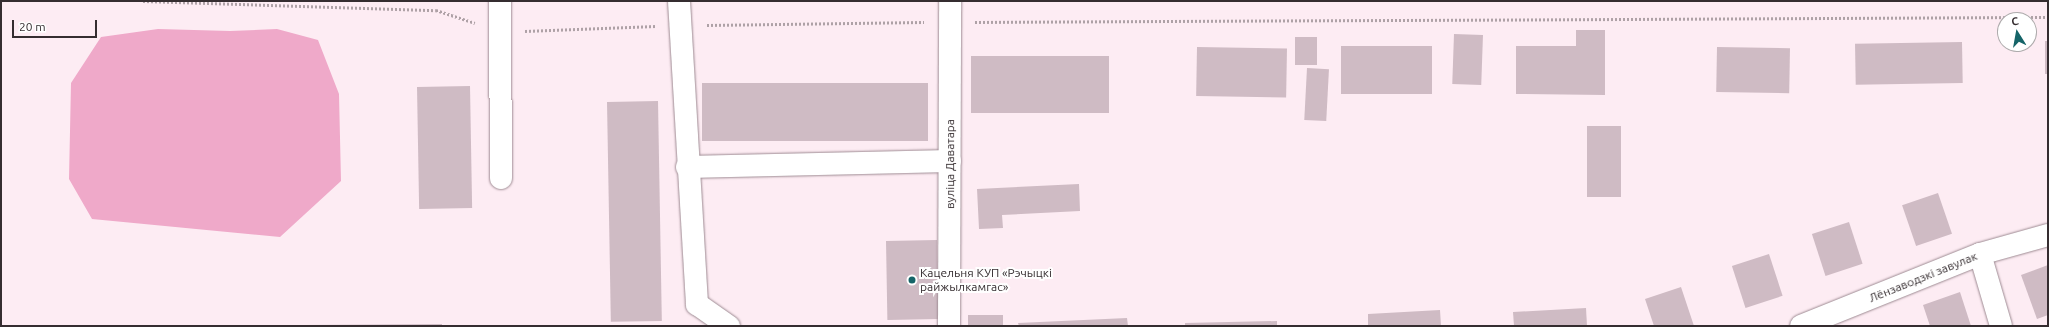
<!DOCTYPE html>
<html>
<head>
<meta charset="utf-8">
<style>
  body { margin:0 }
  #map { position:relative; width:2049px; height:327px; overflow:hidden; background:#fdecf3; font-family:Ubuntu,sans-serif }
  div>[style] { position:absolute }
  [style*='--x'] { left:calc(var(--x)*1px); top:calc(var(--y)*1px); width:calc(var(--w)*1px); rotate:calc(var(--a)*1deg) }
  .water>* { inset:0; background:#efa9c9 }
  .building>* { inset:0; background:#cfbbc4; transform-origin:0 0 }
  .path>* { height:2.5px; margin-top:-1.25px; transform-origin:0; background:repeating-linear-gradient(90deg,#aea1a6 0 2px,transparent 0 4px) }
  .roads { filter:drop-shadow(0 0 1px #9e8b93) drop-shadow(0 0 1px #9e8b93) }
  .minor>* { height:22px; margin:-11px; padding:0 11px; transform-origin:11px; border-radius:11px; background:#fff }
  .dots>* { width:11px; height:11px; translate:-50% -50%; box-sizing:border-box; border:2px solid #fff; border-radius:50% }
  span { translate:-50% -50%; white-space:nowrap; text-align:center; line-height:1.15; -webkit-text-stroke:4px #fff; paint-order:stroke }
  .street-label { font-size:12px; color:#352d30 }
  .poi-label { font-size:12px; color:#352d30 }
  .left { translate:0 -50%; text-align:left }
  .frame { position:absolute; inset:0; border:2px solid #352d30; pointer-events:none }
  .north { position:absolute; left:1997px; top:12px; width:40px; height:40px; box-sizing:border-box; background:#fff; border:1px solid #aeabac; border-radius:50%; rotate:349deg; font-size:11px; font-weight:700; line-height:16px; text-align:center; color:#352d30 }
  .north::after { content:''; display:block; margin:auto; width:14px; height:18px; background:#156468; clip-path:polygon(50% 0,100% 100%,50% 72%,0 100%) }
  .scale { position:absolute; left:12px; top:20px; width:85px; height:18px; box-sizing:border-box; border:2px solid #352d30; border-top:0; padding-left:5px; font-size:12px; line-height:14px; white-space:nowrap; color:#352d30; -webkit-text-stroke:3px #fff; paint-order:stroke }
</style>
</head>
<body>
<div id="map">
  <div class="water">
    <i style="clip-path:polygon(158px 29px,230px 31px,277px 29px,318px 40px,339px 94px,341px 181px,280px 237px,92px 219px,69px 179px,71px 83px,101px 37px)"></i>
  </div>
  <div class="building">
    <i style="clip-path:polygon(1576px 30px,1605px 30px,1605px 95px,1516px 94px,1516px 46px,1576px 46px)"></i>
    <i style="left:1454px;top:34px;width:29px;height:50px;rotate:2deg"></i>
    <i style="left:1295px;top:37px;width:22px;height:28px"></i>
    <i style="left:2045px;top:41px;width:3px;height:33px"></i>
    <i style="left:1962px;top:42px;width:41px;height:107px;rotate:89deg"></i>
    <i style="left:1432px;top:46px;width:48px;height:91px;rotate:90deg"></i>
    <i style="left:1197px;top:47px;width:90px;height:49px;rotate:1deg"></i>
    <i style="left:1717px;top:47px;width:73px;height:45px;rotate:1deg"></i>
    <i style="left:971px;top:56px;width:138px;height:57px"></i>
    <i style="left:1307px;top:68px;width:22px;height:52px;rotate:3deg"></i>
    <i style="left:928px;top:83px;width:58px;height:226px;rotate:90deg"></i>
    <i style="left:470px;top:86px;width:122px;height:53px;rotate:89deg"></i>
    <i style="left:658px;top:101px;width:220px;height:51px;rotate:89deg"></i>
    <i style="left:1587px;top:126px;width:34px;height:71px"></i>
    <i style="clip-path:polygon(1079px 184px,1080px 211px,1002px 215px,1003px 228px,979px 229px,977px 189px)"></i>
    <i style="left:1938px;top:193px;width:43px;height:38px;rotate:71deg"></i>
    <i style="left:1849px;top:222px;width:44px;height:39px;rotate:72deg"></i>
    <i style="left:937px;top:240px;width:79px;height:51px;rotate:89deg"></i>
    <i style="left:1769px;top:254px;width:44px;height:39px;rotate:72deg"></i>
    <i style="clip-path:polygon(2048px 265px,2048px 315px,2037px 319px,2021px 275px)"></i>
    <i style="clip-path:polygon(1681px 287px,1694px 326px,1654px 326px,1645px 299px)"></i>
    <i style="clip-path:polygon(1960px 292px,1971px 326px,1930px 326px,1923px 305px)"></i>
    <i style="clip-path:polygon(1586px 308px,1587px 326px,1514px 326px,1513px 312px)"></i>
    <i style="clip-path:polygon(1440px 310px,1441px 326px,1368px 326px,1368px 314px)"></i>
    <i style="left:968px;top:315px;width:35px;height:11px"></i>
    <i style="clip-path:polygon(1127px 318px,1128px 326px,1019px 326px,1018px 323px)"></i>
    <i style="clip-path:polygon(1277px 321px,1277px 326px,1185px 326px,1185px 323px)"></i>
    <i style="clip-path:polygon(442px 324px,442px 326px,303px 326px,303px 325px)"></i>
  </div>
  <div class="path">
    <i style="--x:143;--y:1;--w:293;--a:1.8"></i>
    <i style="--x:436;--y:10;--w:41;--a:18.4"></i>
    <i style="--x:975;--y:22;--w:1073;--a:-0.27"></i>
    <i style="--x:707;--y:25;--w:217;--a:-0.8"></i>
    <i style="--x:525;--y:31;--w:131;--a:-2.2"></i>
  </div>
  <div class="roads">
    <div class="minor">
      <i style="--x:500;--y:1;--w:177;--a:89.7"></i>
      <i style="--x:679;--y:1;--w:304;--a:86.6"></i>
      <i style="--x:697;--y:304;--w:39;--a:35"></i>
      <i style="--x:687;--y:167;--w:263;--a:-1.3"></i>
      <i style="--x:1980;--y:254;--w:75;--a:73.7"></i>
      <i style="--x:949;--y:326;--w:325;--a:-89.8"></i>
      <i style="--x:1801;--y:326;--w:193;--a:-21.9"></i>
      <i style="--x:1980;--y:254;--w:71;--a:-15.6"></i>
    </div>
  </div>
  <div class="dots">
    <i style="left:912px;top:280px;background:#156468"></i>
  </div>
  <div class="street-label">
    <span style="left:950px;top:164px;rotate:-90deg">вуліца Даватара</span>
    <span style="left:1923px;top:277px;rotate:-22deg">Лёнзаводзкі завулак</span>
  </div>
  <div class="poi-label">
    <span class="left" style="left:920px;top:280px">Кацельня КУП «Рэчыцкі<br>райжылкамгас»</span>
  </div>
  <div class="frame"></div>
  <div class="north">С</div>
  <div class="scale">20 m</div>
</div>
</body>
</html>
